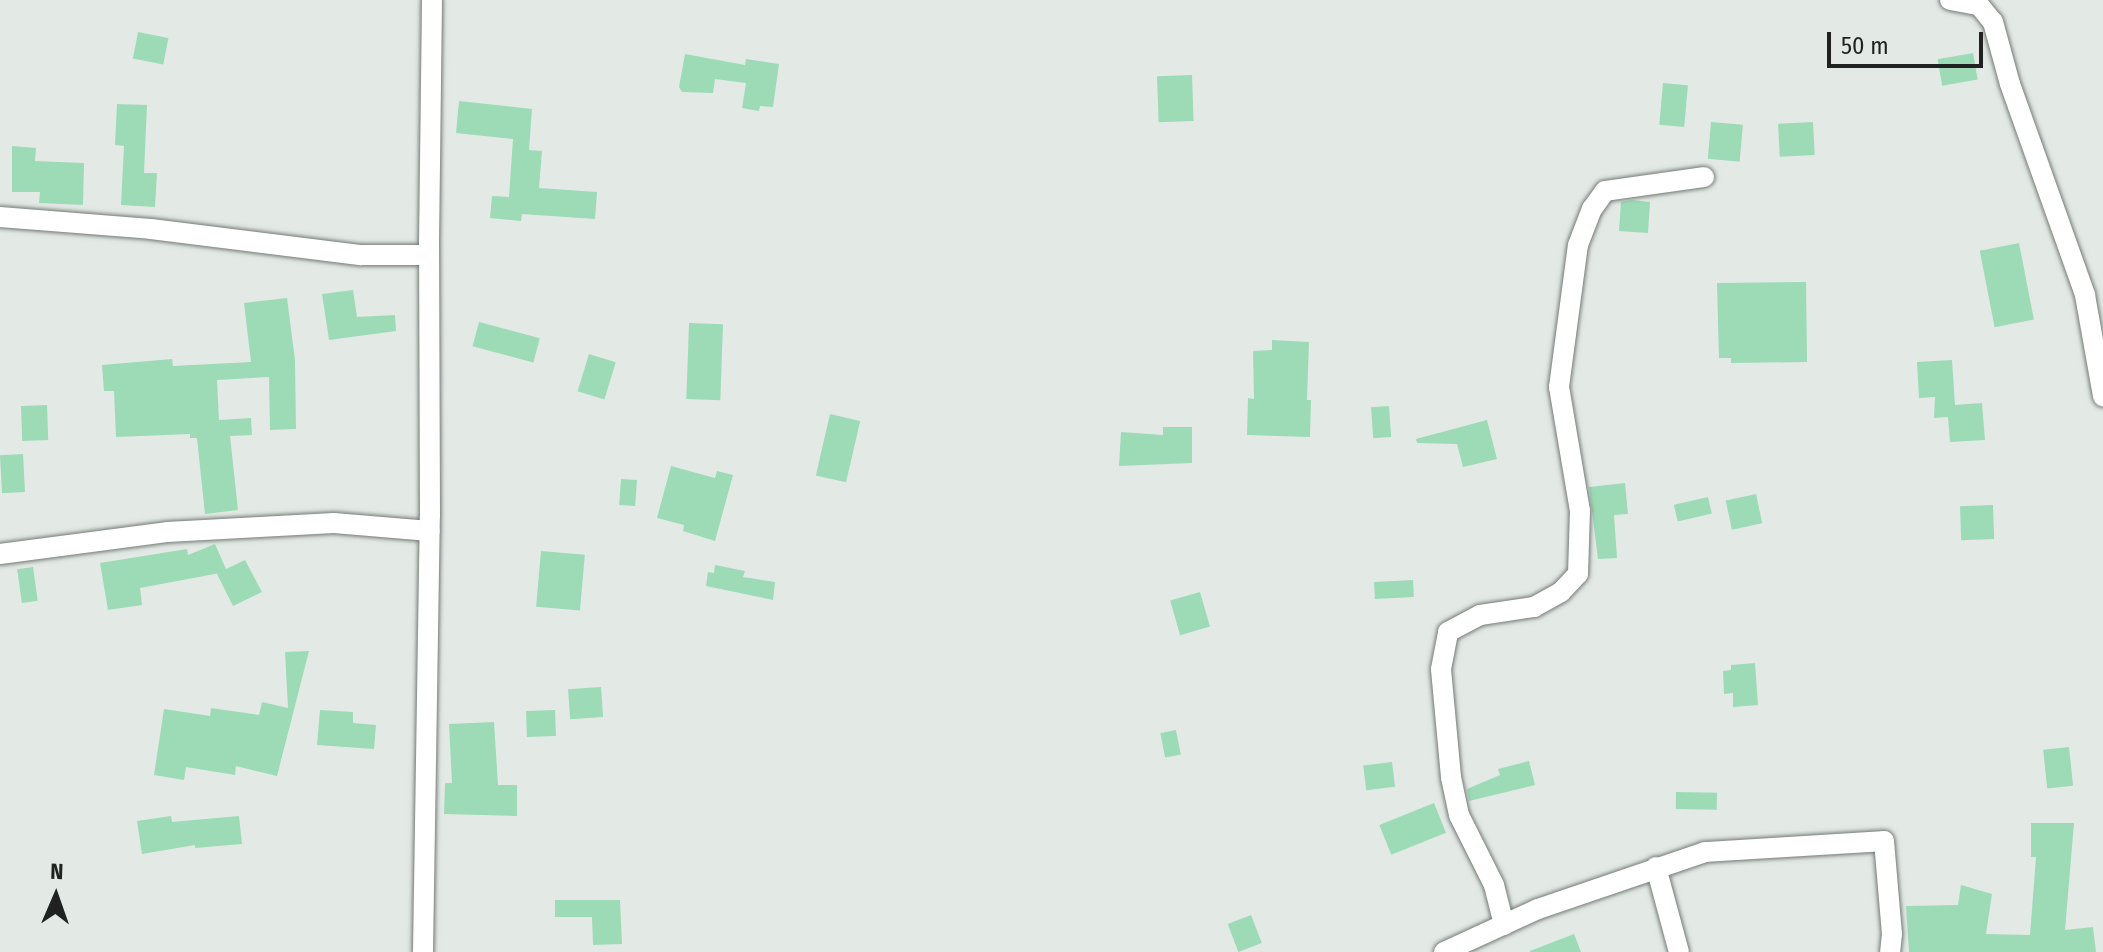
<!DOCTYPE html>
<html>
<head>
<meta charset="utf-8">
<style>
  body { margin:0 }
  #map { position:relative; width:2103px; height:952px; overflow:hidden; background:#e3eae5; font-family:"Fira Sans Condensed",sans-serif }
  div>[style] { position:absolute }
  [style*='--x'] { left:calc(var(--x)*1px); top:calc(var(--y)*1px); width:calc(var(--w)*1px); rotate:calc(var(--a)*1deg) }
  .building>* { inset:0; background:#9cdbb6; transform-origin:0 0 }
  .roads { filter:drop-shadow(0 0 2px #747a76) drop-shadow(0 0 2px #747a76) }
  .minor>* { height:20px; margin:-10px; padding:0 10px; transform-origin:10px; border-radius:10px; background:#fff }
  span { translate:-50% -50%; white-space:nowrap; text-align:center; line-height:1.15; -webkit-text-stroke:7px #e3eae5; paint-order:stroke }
  .north { position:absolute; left:16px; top:856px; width:80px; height:80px; -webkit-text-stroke:6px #e3eae5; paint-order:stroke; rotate:2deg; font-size:22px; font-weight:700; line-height:32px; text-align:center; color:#1f2220 }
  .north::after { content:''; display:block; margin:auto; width:28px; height:36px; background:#1f2220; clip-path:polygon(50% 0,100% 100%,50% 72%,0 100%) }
  .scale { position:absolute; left:1827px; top:32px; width:156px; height:36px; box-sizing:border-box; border:4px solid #1f2220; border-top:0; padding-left:10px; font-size:24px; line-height:28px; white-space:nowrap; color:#1f2220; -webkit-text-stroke:6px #e3eae5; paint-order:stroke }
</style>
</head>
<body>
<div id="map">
  <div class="building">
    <i style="left:138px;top:32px;width:31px;height:27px;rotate:11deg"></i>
    <i style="left:1973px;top:53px;width:27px;height:36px;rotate:80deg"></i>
    <i style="clip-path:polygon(685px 54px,745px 65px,746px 59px,779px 64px,773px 107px,760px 106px,759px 111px,742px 108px,746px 83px,715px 79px,713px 93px,682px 92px,679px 87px)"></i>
    <i style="left:1192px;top:75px;width:46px;height:35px;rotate:88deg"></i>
    <i style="left:1663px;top:83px;width:25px;height:42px;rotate:5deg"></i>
    <i style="clip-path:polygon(459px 101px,532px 109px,529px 150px,542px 151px,539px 188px,597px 192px,595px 219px,522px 214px,521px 221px,490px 218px,492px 196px,509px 197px,513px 139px,456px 133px)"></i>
    <i style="clip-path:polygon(117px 104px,147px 105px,144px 173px,157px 173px,155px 207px,121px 205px,124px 146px,115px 145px)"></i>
    <i style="left:1711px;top:122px;width:32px;height:37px;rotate:5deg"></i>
    <i style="left:1813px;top:122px;width:33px;height:35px;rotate:87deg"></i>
    <i style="clip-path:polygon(12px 146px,36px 148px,35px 161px,84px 163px,83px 205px,39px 203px,40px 192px,12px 192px)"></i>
    <i style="clip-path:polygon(1632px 200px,1650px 202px,1648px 233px,1619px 231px,1621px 202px)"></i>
    <i style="left:2019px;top:243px;width:78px;height:40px;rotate:79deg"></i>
    <i style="clip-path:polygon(1806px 282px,1807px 362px,1731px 363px,1731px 358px,1719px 358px,1717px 283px)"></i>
    <i style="clip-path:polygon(353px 290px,357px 317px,395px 315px,396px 331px,329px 340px,322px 294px)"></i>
    <i style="clip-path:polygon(287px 298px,295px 360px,296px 429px,270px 430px,269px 377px,217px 380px,219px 420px,251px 418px,252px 435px,230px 436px,238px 510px,205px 514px,197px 438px,190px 438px,190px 434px,116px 437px,114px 391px,104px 391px,102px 365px,172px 359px,173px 366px,251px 362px,244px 303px)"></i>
    <i style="left:479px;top:322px;width:63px;height:25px;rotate:15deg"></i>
    <i style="left:689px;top:323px;width:34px;height:76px;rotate:2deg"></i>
    <i style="clip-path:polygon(1272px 340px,1309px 342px,1307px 400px,1311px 400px,1310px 437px,1247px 435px,1248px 398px,1254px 399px,1253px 351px,1272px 350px)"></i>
    <i style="left:589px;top:354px;width:28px;height:39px;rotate:17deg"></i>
    <i style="clip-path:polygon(1952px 360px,1955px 405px,1982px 403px,1985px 440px,1950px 442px,1948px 417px,1934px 418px,1935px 397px,1919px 398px,1917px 362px)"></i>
    <i style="left:47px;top:405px;width:35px;height:26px;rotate:88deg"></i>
    <i style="left:1389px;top:406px;width:31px;height:18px;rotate:86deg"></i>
    <i style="left:830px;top:414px;width:31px;height:63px;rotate:13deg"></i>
    <i style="clip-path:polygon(1487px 420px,1497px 459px,1463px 467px,1457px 444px,1417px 443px,1416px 439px)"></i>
    <i style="clip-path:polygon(1163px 427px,1192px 427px,1192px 463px,1119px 466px,1121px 432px,1163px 435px)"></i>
    <i style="left:23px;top:454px;width:38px;height:23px;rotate:87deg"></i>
    <i style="clip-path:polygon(671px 466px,715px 478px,717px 471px,733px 475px,715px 541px,683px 531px,684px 525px,657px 518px)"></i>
    <i style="left:621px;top:479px;width:16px;height:26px;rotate:4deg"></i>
    <i style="clip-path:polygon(1625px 483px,1628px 514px,1614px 515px,1617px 558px,1598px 559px,1589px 487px)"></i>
    <i style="left:1756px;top:494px;width:30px;height:31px;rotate:78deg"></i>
    <i style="left:1708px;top:497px;width:17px;height:35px;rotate:77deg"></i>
    <i style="left:1993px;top:505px;width:34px;height:33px;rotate:88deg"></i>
    <i style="clip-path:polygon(215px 544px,226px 569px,245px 560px,262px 592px,233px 606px,217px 574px,220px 573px,140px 588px,142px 605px,108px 610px,100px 563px,187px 549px,188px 555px)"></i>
    <i style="left:541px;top:551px;width:44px;height:56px;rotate:5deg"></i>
    <i style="clip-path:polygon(715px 565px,745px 571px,743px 577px,775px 582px,773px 600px,706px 586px,708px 572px,714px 573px)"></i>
    <i style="left:33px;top:567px;width:34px;height:16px;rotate:82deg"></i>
    <i style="left:1413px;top:580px;width:17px;height:39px;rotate:87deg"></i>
    <i style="left:1200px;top:592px;width:36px;height:31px;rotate:74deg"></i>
    <i style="clip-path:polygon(309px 651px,277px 776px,236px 766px,235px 775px,186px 767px,184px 780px,154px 775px,164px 709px,210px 716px,211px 708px,259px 715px,262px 702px,288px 708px,285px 652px)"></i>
    <i style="clip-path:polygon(1755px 663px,1758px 705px,1733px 707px,1733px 693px,1724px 694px,1723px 671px,1731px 670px,1731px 665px)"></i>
    <i style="left:601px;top:687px;width:30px;height:33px;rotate:86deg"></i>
    <i style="clip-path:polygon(320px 710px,353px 712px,353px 723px,376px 725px,374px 749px,317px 745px)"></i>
    <i style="left:555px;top:710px;width:26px;height:29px;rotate:88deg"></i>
    <i style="clip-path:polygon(494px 722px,498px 785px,517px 785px,517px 816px,444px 814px,445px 783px,452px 783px,449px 724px)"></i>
    <i style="left:1176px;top:730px;width:25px;height:16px;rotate:79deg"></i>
    <i style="left:2069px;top:747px;width:39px;height:26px;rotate:84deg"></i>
    <i style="clip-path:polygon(1529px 761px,1535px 785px,1469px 801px,1467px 789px,1500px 775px,1498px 769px)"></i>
    <i style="left:1392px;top:762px;width:25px;height:29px;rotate:83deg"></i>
    <i style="left:1676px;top:792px;width:41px;height:17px;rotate:1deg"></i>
    <i style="left:1434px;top:803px;width:32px;height:59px;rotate:68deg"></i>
    <i style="clip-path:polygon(171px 816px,172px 822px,239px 816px,242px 844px,195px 848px,195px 845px,142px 854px,137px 821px)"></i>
    <i style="clip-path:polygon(2031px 823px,2074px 823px,2065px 930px,2093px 927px,2096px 952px,1909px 952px,1906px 906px,1958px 905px,1961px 885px,1992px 894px,1986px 934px,2030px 935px,2036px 857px,2031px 857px)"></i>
    <i style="clip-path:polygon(555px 900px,620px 900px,622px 944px,593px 945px,592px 917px,555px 917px)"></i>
    <i style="left:1251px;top:915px;width:30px;height:25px;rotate:69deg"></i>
    <i style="clip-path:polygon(1574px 934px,1581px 952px,1530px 952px,1530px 951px)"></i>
  </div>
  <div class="roads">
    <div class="minor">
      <i style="--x:1950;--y:0;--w:29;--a:10"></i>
      <i style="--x:1979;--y:5;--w:22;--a:51"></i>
      <i style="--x:1993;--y:22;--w:64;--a:74.7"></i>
      <i style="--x:2010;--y:84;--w:224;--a:70.4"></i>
      <i style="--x:2085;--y:295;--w:103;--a:79.9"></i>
      <i style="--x:0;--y:217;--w:151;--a:4.5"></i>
      <i style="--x:151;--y:229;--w:212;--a:7.1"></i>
      <i style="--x:361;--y:255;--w:68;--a:0"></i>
      <i style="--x:0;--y:554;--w:168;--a:-7.5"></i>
      <i style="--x:167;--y:532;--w:167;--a:-3.1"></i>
      <i style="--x:334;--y:523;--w:96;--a:4.8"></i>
      <i style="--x:1656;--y:867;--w:88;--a:74.9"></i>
      <i style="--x:1504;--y:925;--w:41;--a:-104"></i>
      <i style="--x:1494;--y:885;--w:78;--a:-116.6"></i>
      <i style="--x:1459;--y:815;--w:39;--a:-102"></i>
      <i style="--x:1451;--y:777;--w:108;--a:-95.3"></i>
      <i style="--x:1441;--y:669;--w:38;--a:-79"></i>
      <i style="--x:1448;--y:632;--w:36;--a:-28"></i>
      <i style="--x:1480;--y:615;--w:55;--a:-8.4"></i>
      <i style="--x:1534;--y:607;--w:31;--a:-29"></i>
      <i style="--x:1561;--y:592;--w:25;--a:-47"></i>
      <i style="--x:1578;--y:574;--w:63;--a:-88.2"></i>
      <i style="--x:1580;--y:511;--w:126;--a:-99.6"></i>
      <i style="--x:1559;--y:387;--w:143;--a:-82.4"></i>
      <i style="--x:1578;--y:245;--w:39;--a:-69"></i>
      <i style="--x:1592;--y:209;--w:22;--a:-54"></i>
      <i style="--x:1605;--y:191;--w:100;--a:-8"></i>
      <i style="--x:423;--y:952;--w:436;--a:-89.1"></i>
      <i style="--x:430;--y:516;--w:271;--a:-90.2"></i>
      <i style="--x:429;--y:245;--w:245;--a:-89.3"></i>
      <i style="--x:1444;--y:952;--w:103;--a:-24.6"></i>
      <i style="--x:1538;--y:909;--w:176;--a:-18.8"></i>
      <i style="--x:1705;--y:852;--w:179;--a:-3.5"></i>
      <i style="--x:1884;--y:841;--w:93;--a:85.1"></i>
      <i style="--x:1892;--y:934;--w:18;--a:96"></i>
    </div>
  </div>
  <div class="north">N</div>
  <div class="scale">50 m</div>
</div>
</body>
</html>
